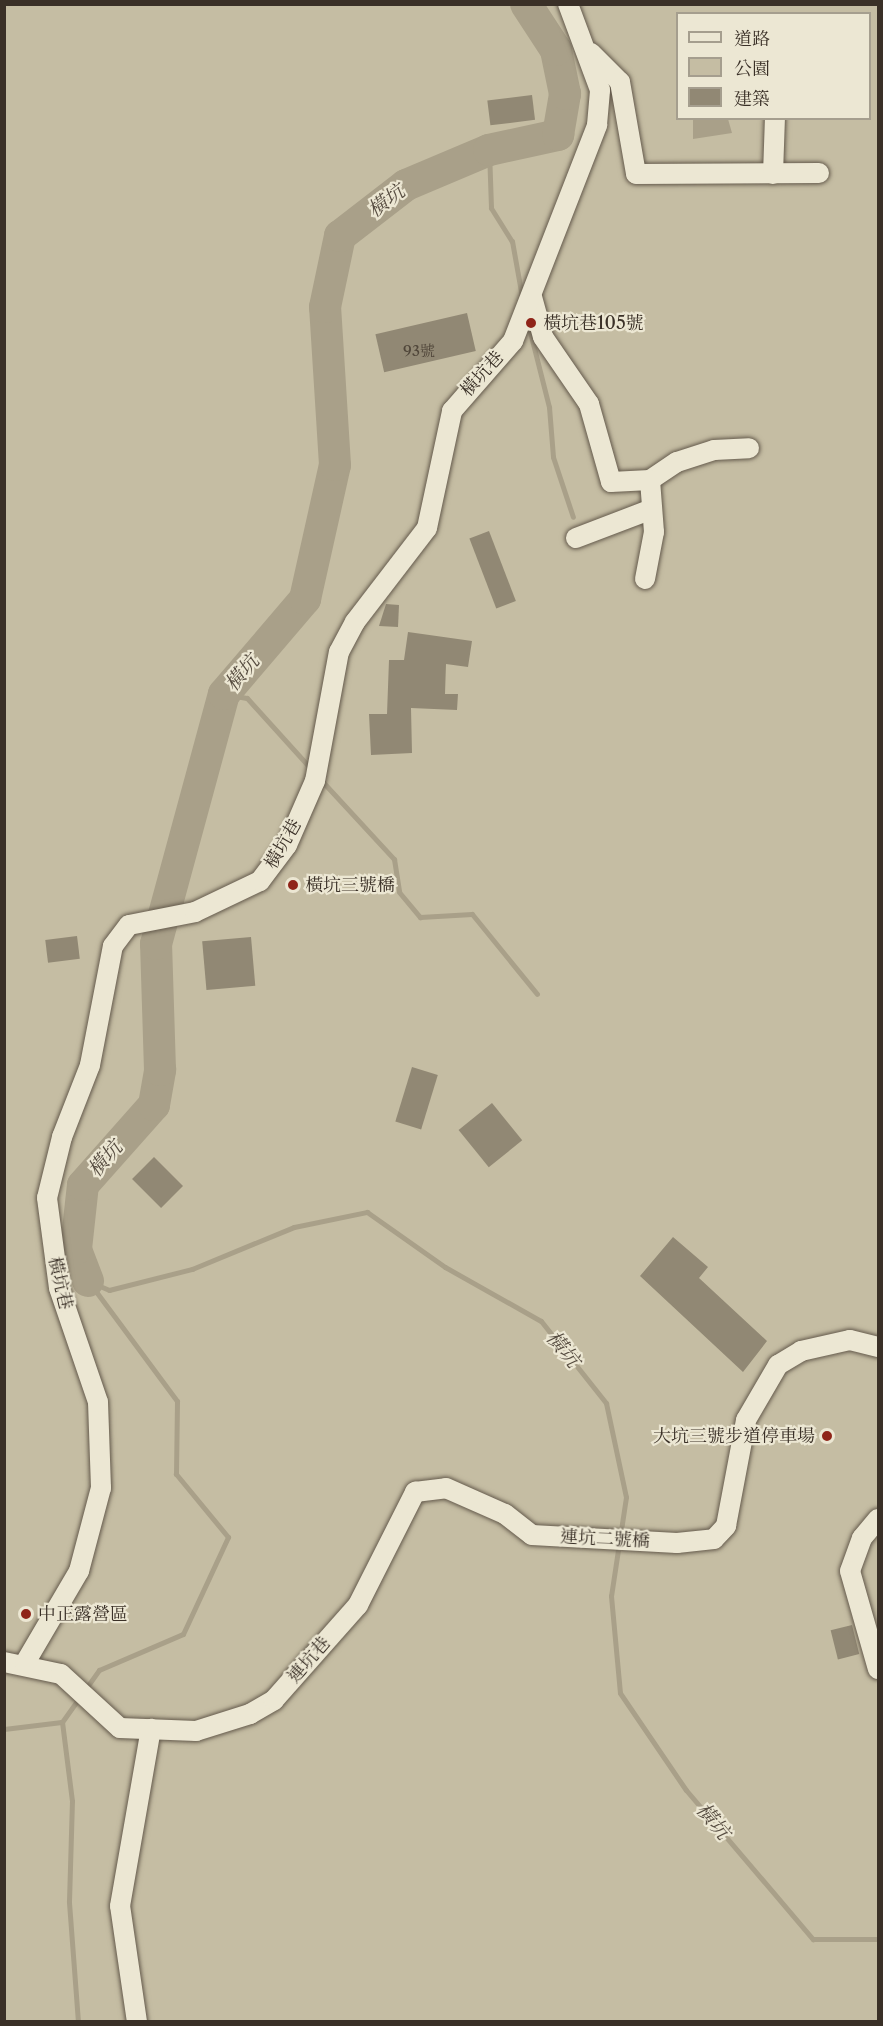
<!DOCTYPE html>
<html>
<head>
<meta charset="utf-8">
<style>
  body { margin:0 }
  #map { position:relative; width:883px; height:2026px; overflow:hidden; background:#e2dabc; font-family:"Libre Caslon Text","Noto Serif TC",serif }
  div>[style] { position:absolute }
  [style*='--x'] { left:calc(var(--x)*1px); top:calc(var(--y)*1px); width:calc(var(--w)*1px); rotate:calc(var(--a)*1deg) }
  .green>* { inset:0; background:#c5bda3 }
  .water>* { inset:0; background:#a9a089 }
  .stream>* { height:5px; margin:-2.5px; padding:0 2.5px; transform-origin:2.5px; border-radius:2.5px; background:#a9a089 }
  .river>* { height:32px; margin:-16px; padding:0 16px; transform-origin:16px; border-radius:16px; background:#a9a089 }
  .building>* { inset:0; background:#918874; transform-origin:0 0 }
  .roads { filter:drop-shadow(0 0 2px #645a4c) drop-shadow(0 0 2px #645a4c) }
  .minor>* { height:20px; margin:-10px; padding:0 10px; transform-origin:10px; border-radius:10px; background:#ece7d3 }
  .dots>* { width:16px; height:16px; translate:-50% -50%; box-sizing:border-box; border:3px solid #ece7d3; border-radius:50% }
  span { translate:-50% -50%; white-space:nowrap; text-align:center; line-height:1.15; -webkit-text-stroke:4.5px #ece7d3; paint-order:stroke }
  .number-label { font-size:15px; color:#50463a }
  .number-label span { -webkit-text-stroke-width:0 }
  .poi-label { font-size:18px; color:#3a3027 }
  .left { translate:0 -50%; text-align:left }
  .right { translate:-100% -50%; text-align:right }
  .street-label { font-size:18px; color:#3a3027 }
  .water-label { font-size:20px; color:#564c40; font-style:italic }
  .frame { position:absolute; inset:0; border:6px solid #3a3027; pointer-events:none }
  .legend { position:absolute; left:676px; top:12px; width:195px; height:108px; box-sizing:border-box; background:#ece7d3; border:2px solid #a59e8e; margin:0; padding:8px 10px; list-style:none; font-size:18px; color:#3a3027 }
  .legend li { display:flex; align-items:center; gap:12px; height:30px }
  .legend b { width:30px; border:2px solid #a59e8e }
</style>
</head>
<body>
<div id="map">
  <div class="green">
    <i style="clip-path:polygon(evenodd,5px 5px,878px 5px,878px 2021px,5px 2021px,5px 5px,678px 14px,870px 14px,870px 118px,678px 118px,678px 14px)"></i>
  </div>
  <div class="water">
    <i style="clip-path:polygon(693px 119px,728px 119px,732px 133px,693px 139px)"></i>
  </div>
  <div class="stream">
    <i style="--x:489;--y:150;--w:58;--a:88"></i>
    <i style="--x:491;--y:208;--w:39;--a:58"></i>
    <i style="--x:512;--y:241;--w:57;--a:79.9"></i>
    <i style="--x:528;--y:324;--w:86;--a:75.8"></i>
    <i style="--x:549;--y:407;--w:50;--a:85.4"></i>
    <i style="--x:553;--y:457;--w:63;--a:71.6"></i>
    <i style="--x:224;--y:694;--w:23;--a:10"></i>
    <i style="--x:247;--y:698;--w:98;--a:47.9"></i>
    <i style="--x:321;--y:780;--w:108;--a:47.3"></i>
    <i style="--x:394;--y:859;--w:33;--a:81"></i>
    <i style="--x:399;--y:892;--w:33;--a:50"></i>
    <i style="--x:420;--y:917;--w:52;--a:-3.3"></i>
    <i style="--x:472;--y:914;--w:103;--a:50.9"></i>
    <i style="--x:88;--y:1281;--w:23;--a:23"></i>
    <i style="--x:109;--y:1290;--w:86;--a:-14.2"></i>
    <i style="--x:192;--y:1269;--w:110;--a:-22.4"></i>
    <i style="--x:294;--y:1227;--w:75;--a:-11.6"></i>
    <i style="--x:367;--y:1212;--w:95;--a:35.2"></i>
    <i style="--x:445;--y:1267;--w:110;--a:29.4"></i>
    <i style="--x:541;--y:1321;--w:105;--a:51.6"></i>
    <i style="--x:606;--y:1403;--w:96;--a:78"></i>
    <i style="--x:626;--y:1497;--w:100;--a:98.6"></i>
    <i style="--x:611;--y:1596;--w:97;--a:84.7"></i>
    <i style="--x:620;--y:1693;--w:117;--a:55.8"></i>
    <i style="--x:686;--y:1790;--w:196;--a:49.6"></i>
    <i style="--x:813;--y:1939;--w:65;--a:0"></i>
    <i style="--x:4;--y:1729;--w:58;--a:-6.9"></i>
    <i style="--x:78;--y:2022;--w:121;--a:-94.3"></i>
    <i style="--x:69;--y:1901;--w:100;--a:-88.3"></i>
    <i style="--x:72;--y:1801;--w:80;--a:-97.2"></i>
    <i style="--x:62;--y:1722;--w:64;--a:-54.6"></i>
    <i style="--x:99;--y:1670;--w:91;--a:-23.2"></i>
    <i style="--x:183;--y:1634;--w:107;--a:-65.1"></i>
    <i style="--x:228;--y:1537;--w:82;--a:-129.5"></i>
    <i style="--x:176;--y:1474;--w:73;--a:-89.2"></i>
    <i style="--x:177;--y:1401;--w:148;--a:-126.5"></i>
  </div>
  <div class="river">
    <i style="--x:88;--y:1281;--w:34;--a:-111"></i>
    <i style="--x:76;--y:1249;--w:64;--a:-83.8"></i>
    <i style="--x:83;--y:1185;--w:107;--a:-48.4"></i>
    <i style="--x:154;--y:1105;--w:36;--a:-80"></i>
    <i style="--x:160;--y:1070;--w:126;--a:-91.8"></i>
    <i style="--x:156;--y:944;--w:259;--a:-74.8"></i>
    <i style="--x:224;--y:694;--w:125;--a:-49.5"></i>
    <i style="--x:305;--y:599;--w:137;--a:-77.4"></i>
    <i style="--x:335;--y:465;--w:158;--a:-93.6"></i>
    <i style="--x:325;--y:307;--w:73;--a:-78.1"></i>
    <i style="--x:340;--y:236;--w:83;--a:-37.7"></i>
    <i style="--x:406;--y:185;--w:90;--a:-22.9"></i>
    <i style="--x:489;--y:150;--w:71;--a:-12.3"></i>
    <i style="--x:558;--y:135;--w:42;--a:-80.3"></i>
    <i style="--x:565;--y:94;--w:45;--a:-101.6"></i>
    <i style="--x:556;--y:50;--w:55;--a:-123.1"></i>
  </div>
  <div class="building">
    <i style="left:532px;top:95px;width:25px;height:45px;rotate:83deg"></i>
    <i style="left:467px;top:313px;width:39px;height:94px;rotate:77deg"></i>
    <i style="left:489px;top:531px;width:75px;height:21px;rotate:69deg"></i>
    <i style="clip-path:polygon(386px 604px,399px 605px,398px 627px,379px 626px)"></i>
    <i style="clip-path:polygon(408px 632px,472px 641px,468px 667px,446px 664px,445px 694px,458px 694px,457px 710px,411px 708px,412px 753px,371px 755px,369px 714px,387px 714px,389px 660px,404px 660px)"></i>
    <i style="left:77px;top:936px;width:23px;height:32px;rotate:83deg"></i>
    <i style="left:251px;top:937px;width:49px;height:49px;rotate:85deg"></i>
    <i style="left:412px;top:1067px;width:27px;height:57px;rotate:17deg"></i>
    <i style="left:492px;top:1103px;width:48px;height:43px;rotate:51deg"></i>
    <i style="left:154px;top:1157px;width:41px;height:31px;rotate:45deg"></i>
    <i style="clip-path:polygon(673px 1237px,708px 1267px,699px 1278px,767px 1341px,743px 1372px,640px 1276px)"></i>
    <i style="left:852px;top:1625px;width:30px;height:22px;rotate:76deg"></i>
  </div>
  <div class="roads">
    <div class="minor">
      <i style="--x:591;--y:53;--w:41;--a:45"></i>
      <i style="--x:620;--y:82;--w:93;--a:80.1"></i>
      <i style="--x:636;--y:174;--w:183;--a:-0.3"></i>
      <i style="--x:773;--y:174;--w:56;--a:-88"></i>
      <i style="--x:532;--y:297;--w:41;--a:74.6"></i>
      <i style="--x:543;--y:337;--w:81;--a:55.5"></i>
      <i style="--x:589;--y:404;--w:81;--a:74.2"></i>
      <i style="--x:611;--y:482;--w:39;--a:-3"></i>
      <i style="--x:650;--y:480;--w:32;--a:-34"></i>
      <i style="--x:677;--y:462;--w:39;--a:-18"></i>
      <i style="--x:714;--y:450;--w:35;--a:-3"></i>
      <i style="--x:576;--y:538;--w:81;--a:-20.9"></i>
      <i style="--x:645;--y:579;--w:48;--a:-79.2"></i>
      <i style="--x:654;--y:532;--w:52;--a:-94.4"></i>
      <i style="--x:878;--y:1519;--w:25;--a:130"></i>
      <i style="--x:862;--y:1538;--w:35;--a:110"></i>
      <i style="--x:850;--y:1571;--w:102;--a:74.1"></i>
      <i style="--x:4;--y:1662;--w:58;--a:11.9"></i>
      <i style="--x:61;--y:1674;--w:80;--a:42.5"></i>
      <i style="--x:120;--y:1728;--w:76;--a:2.3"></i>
      <i style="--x:196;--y:1731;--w:57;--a:-17.5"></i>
      <i style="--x:250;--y:1714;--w:28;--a:-30"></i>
      <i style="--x:274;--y:1700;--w:127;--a:-48.5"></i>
      <i style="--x:358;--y:1605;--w:127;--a:-63.2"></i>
      <i style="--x:415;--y:1492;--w:31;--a:-7"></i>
      <i style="--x:446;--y:1488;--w:64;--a:23.8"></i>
      <i style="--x:505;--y:1514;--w:34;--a:38"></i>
      <i style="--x:532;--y:1535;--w:145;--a:3.2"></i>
      <i style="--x:677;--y:1543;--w:37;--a:-6"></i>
      <i style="--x:714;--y:1539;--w:18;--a:-47"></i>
      <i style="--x:726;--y:1526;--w:108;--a:-79.3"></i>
      <i style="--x:746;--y:1420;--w:64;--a:-59.8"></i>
      <i style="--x:778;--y:1365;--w:27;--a:-31"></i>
      <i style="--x:801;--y:1351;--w:50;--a:-12.7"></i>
      <i style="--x:850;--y:1340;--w:29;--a:14"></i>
      <i style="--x:25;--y:1663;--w:107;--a:-59.6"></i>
      <i style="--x:79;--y:1571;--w:86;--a:-75.2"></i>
      <i style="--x:101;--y:1488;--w:86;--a:-92"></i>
      <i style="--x:98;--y:1402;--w:120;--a:-108.9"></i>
      <i style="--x:59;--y:1288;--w:91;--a:-97.6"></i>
      <i style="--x:47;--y:1198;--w:63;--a:-76.2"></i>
      <i style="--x:62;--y:1137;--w:77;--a:-68.7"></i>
      <i style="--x:90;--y:1065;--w:121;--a:-79.1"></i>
      <i style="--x:113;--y:946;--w:26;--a:-53"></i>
      <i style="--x:129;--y:925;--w:67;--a:-11.1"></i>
      <i style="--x:195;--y:912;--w:72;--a:-25.5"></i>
      <i style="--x:260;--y:881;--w:45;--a:-53.1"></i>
      <i style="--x:287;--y:845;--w:70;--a:-66.4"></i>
      <i style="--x:315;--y:781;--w:131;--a:-79.5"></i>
      <i style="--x:339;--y:652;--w:34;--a:-62"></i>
      <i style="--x:355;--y:622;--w:118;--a:-52.5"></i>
      <i style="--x:427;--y:528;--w:120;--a:-77.9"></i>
      <i style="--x:452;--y:411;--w:93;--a:-48.9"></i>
      <i style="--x:513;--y:341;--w:232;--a:-68.7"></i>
      <i style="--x:597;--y:125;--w:35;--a:-85"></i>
      <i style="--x:600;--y:90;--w:92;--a:-110.4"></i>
      <i style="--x:137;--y:2022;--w:117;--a:-98.3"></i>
      <i style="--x:120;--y:1906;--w:180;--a:-80.1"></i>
    </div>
  </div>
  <div class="dots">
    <i style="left:531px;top:323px;background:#8f2418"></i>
    <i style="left:293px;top:885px;background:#8f2418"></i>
    <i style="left:827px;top:1436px;background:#8f2418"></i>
    <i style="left:26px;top:1614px;background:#8f2418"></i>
  </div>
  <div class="number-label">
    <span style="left:419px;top:351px">93號</span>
  </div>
  <div class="poi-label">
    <span class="left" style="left:543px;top:323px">橫坑巷105號</span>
    <span class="left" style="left:305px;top:885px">橫坑三號橋</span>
    <span class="right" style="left:815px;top:1436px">大坑三號步道停車場</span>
    <span class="left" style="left:38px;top:1614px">中正露營區</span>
  </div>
  <div class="street-label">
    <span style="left:482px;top:374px;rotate:-48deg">橫坑巷</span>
    <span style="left:283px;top:844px;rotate:-60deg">橫坑巷</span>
    <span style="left:60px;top:1283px;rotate:77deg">橫坑巷</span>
    <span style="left:605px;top:1539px;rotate:3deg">連坑二號橋</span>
    <span style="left:309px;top:1660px;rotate:-49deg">連坑巷</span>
  </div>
  <div class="water-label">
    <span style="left:386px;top:201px;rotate:-37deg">橫坑</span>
    <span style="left:242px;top:673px;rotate:-50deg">橫坑</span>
    <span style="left:105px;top:1159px;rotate:-49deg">橫坑</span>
    <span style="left:563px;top:1349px;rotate:51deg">橫坑</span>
    <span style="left:713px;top:1821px;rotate:50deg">橫坑</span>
  </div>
  <div class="frame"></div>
  <ul class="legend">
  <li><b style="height:8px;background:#ece7d3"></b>道路</li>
  <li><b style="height:16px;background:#c5bda3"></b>公園</li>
  <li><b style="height:16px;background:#918874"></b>建築</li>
  </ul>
</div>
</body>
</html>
